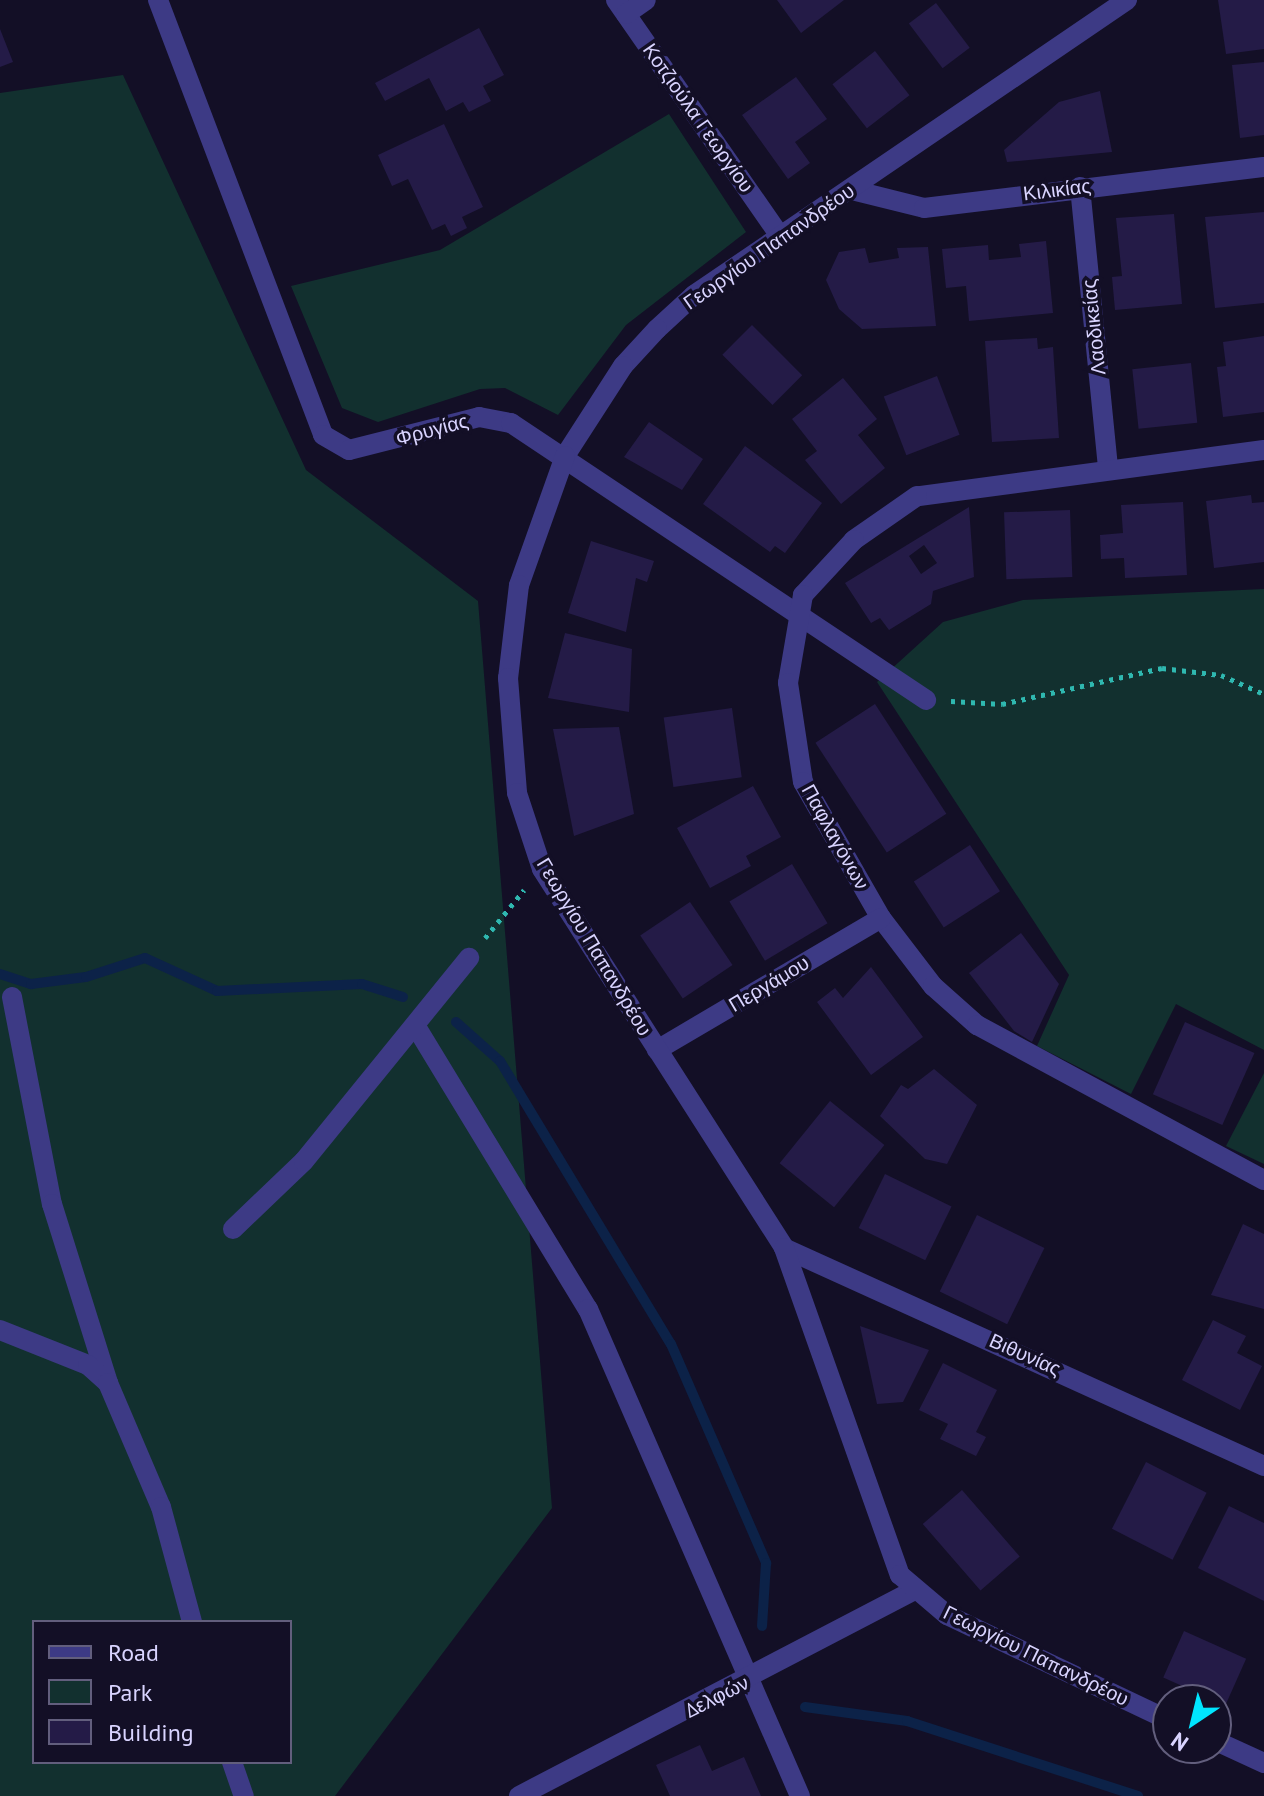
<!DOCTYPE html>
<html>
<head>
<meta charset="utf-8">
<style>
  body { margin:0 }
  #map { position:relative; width:1264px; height:1796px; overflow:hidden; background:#130f26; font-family:"PT Sans",sans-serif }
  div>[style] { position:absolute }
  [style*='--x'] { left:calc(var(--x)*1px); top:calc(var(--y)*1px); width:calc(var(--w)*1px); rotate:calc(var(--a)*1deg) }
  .green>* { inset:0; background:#12302f }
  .stream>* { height:10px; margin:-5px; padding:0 5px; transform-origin:5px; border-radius:5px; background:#0c2248 }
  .building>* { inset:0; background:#241b47; transform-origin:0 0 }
  .path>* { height:5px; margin-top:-2.5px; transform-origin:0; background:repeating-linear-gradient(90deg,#2fb8b0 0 4px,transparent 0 10px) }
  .minor>* { height:20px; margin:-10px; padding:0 10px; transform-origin:10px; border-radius:10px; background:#3d3a85 }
  .tertiary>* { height:20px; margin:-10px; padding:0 10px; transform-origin:10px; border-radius:10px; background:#3d3a85 }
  span { translate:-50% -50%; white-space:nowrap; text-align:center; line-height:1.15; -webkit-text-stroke:7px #130f26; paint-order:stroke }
  .street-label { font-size:20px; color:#d9d4ff }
  .legend { position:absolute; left:32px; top:1620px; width:260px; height:144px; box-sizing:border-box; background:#130f26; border:2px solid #625e7d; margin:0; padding:10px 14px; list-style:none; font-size:24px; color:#d9d4ff }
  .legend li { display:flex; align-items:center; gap:16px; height:40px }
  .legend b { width:40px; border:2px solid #625e7d }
  .north { position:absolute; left:1152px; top:1684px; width:80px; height:80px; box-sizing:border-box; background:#130f26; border:2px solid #625e7d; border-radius:50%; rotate:215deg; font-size:22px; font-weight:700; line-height:32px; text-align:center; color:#d9d4ff }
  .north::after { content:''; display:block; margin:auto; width:28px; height:36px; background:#00e5ff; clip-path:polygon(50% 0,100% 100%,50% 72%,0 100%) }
</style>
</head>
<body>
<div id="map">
  <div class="green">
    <i style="clip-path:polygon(evenodd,123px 75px,306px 470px,478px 601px,552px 1508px,335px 1796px,0 1796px,0 93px,123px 75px,34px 1622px,290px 1622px,290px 1762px,34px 1762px,34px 1622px)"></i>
    <i style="clip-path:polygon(669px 114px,746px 232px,626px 325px,558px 415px,505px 388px,480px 389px,378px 422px,342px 408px,291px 286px,440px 250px)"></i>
    <i style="clip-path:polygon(1264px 589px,1264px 1050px,1176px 1004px,1131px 1094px,1037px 1046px,1069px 975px,877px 682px,943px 622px,1023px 600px)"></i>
    <i style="clip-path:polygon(1264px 1073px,1264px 1164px,1226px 1146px)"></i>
  </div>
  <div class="stream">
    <i style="--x:0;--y:974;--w:33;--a:18"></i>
    <i style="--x:31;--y:984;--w:55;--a:-7.3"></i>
    <i style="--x:86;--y:977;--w:62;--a:-17.9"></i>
    <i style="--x:145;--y:958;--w:79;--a:24.6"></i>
    <i style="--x:217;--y:991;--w:145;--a:-2.8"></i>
    <i style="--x:362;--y:984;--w:43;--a:17.6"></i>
    <i style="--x:456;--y:1022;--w:59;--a:41.6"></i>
    <i style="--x:500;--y:1061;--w:331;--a:58.9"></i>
    <i style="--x:671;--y:1344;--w:239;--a:66.5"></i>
    <i style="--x:766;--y:1563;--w:63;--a:93.6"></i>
    <i style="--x:805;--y:1707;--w:103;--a:7.8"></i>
    <i style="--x:907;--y:1721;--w:243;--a:18"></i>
  </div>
  <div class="building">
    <i style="clip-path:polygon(777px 0,844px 0,801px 33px)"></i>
    <i style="clip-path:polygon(1218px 0,1264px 0,1264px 49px,1226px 54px)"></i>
    <i style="left:936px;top:3px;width:56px;height:34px;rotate:53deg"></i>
    <i style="clip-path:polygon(479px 28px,504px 75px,483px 86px,491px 101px,469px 112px,463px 102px,446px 111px,429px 78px,385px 101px,375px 83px)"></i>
    <i style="clip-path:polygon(0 29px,13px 62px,0 67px)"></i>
    <i style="left:875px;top:51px;width:56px;height:54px;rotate:52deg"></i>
    <i style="clip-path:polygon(1264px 62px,1264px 135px,1240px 138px,1232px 65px)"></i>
    <i style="clip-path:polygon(796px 77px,827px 119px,795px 142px,810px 163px,788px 179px,742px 115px)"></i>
    <i style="clip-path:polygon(1100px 91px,1112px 152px,1007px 162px,1004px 150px,1059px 102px)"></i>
    <i style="clip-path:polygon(444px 124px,483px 207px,462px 217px,467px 228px,451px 236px,445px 224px,432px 230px,408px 179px,392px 186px,378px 155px)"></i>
    <i style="clip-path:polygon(1264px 212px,1264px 303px,1215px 308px,1205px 217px)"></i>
    <i style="clip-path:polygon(1174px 214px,1182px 304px,1115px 310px,1112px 277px,1122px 276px,1116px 218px)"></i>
    <i style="clip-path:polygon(1046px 241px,1053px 313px,969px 321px,966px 286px,946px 288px,942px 249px,988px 245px,989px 260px,1021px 257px,1019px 244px)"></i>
    <i style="clip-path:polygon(928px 247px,936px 326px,862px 329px,839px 309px,826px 280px,839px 252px,865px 248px,869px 263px,899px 258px,897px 248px)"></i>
    <i style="left:752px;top:325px;width:71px;height:42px;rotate:45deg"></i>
    <i style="clip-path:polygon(1264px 336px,1264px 412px,1223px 417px,1217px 367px,1226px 366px,1223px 342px)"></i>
    <i style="clip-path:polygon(1037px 338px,1038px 349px,1053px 347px,1059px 438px,992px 442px,985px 341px)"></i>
    <i style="left:1191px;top:363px;width:60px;height:59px;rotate:84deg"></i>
    <i style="left:937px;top:376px;width:63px;height:57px;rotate:69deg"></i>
    <i style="clip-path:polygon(843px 378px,877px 419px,858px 435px,885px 468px,841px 504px,805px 460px,817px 451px,792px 419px)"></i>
    <i style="clip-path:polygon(649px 422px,703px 459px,682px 490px,624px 457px)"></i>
    <i style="clip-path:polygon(745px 446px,822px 503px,785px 553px,775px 546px,770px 552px,703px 504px)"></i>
    <i style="clip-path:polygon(1251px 495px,1252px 503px,1264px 502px,1264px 562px,1214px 568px,1206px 501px)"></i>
    <i style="clip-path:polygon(1183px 502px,1187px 575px,1125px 578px,1124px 558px,1101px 559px,1100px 535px,1123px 533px,1121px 505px)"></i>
    <i style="clip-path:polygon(evenodd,969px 507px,974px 577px,933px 591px,931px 604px,889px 630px,880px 618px,871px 623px,845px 583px,969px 507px,924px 545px,937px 563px,921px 574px,909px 556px,924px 545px)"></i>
    <i style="left:1070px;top:510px;width:67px;height:66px;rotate:88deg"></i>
    <i style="clip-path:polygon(591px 541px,654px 561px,647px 582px,636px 578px,626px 632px,568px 613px)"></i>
    <i style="clip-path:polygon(565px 633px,632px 649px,629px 712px,548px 698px)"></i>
    <i style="left:875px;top:704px;width:131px;height:71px;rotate:57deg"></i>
    <i style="left:732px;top:708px;width:70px;height:69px;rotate:82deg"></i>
    <i style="clip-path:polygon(619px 727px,634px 814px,574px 836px,553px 729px)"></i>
    <i style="clip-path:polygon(753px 786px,781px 837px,746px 856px,751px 866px,710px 888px,677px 828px)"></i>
    <i style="left:970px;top:845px;width:55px;height:67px;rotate:57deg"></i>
    <i style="left:792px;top:864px;width:69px;height:73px;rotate:59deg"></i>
    <i style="left:690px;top:902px;width:76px;height:60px;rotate:56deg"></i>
    <i style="clip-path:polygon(1021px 933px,1059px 984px,1032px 1042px,1014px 1031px,969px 973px)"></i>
    <i style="clip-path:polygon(871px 967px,923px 1037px,871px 1075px,817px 1002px,835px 988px,843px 998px)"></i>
    <i style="left:1185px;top:1022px;width:76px;height:79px;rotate:24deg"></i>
    <i style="clip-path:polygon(934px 1069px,977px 1105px,947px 1164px,925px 1159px,880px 1116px,901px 1085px,908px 1089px)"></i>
    <i style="left:830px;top:1101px;width:70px;height:80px;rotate:39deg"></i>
    <i style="left:885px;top:1174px;width:74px;height:60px;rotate:26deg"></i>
    <i style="left:977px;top:1215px;width:75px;height:85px;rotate:26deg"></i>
    <i style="clip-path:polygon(1243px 1224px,1264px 1234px,1264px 1309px,1211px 1295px)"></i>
    <i style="clip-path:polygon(1213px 1320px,1246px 1336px,1237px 1353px,1262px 1366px,1240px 1410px,1182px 1380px)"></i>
    <i style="clip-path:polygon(860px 1326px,929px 1350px,903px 1402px,877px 1404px)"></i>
    <i style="clip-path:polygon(943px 1363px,997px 1390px,976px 1432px,986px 1437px,976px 1456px,940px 1439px,948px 1424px,919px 1410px)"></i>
    <i style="left:1146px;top:1462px;width:68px;height:75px;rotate:27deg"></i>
    <i style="left:962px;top:1490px;width:88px;height:52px;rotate:49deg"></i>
    <i style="clip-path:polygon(1229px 1506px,1264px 1523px,1264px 1601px,1198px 1568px)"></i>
    <i style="left:1184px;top:1631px;width:68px;height:51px;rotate:24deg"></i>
    <i style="clip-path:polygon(700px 1745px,712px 1771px,744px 1757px,761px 1796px,670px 1796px,656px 1765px)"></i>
  </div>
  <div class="path">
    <i style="--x:951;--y:701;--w:51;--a:3.4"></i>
    <i style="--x:1002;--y:704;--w:164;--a:-12.7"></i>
    <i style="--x:1162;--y:668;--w:59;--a:6.8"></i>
    <i style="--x:1221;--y:675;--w:47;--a:23.8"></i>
    <i style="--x:485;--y:938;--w:62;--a:-50.9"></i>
  </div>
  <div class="minor">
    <i style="--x:158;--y:0;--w:465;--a:69.2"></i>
    <i style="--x:323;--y:435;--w:30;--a:30"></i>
    <i style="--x:349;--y:450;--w:134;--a:-14.2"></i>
    <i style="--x:479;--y:417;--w:33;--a:11"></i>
    <i style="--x:511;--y:423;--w:499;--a:33.7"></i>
    <i style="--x:616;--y:0;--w:287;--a:55.2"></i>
    <i style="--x:626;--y:14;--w:24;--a:-35"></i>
    <i style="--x:1080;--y:187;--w:281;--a:84.3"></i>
    <i style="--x:852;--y:190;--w:74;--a:14"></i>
    <i style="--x:924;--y:208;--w:342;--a:-6.9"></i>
    <i style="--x:1264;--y:450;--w:350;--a:172.4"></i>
    <i style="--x:917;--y:496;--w:77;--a:145.1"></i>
    <i style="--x:854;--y:540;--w:75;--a:132.8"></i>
    <i style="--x:803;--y:595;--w:89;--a:99.7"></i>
    <i style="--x:788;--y:683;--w:100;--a:81.4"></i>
    <i style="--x:803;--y:782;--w:157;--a:60.2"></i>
    <i style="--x:881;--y:918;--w:86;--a:52.6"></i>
    <i style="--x:933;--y:986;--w:59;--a:41.6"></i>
    <i style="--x:977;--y:1025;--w:326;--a:28.4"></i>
    <i style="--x:12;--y:997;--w:211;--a:79.1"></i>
    <i style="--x:52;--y:1204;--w:188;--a:72.6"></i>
    <i style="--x:415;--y:1025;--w:333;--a:58.7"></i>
    <i style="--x:588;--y:1309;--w:531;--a:66.48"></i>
    <i style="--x:657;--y:1050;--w:260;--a:-30.5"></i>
    <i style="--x:233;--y:1229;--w:98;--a:-43.8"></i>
    <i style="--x:304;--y:1161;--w:262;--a:-50.9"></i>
    <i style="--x:784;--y:1248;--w:527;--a:24.43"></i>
    <i style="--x:0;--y:1330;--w:95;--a:21.7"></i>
    <i style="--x:88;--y:1365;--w:27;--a:42"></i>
    <i style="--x:108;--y:1383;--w:135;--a:66.9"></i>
    <i style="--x:161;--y:1507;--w:119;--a:74.9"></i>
    <i style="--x:232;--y:1762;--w:36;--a:71"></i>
    <i style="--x:519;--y:1796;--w:443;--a:-27.5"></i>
  </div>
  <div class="tertiary">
    <i style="--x:1127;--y:0;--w:524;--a:145.73"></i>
    <i style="--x:694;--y:295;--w:50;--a:137.4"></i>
    <i style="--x:657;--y:329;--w:50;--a:132.6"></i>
    <i style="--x:623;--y:366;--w:107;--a:122.8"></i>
    <i style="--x:565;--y:456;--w:137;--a:109.6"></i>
    <i style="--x:519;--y:585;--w:94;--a:96.7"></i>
    <i style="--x:508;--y:678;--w:115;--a:85.5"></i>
    <i style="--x:517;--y:793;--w:80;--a:71.8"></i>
    <i style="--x:542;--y:869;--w:450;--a:57.4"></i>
    <i style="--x:784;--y:1248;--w:347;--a:70.5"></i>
    <i style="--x:900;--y:1575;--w:62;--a:40.4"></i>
    <i style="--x:947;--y:1615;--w:245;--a:25.4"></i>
    <i style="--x:1216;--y:1741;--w:53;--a:24.6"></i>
  </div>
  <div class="street-label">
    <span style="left:698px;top:118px;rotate:55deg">Κοτζιούλα Γεωργίου</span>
    <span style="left:1057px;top:190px;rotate:-7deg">Κιλικίας</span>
    <span style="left:769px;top:247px;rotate:-35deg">Γεωργίου Παπανδρέου</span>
    <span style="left:1094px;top:327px;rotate:-96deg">Λαοδικείας</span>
    <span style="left:432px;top:430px;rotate:-15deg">Φρυγίας</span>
    <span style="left:835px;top:837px;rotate:61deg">Παφλαγόνων</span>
    <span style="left:594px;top:947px;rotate:59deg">Γεωργίου Παπανδρέου</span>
    <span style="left:769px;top:984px;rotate:-31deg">Περγάμου</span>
    <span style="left:1025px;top:1355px;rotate:24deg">Βιθυνίας</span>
    <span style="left:1036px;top:1656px;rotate:26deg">Γεωργίου Παπανδρέου</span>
    <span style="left:717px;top:1697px;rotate:-27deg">Δελφών</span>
  </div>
  <ul class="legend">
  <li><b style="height:10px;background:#3d3a85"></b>Road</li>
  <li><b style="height:22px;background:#12302f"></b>Park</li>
  <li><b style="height:22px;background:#241b47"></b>Building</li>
  </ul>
  <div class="north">N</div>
</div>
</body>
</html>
